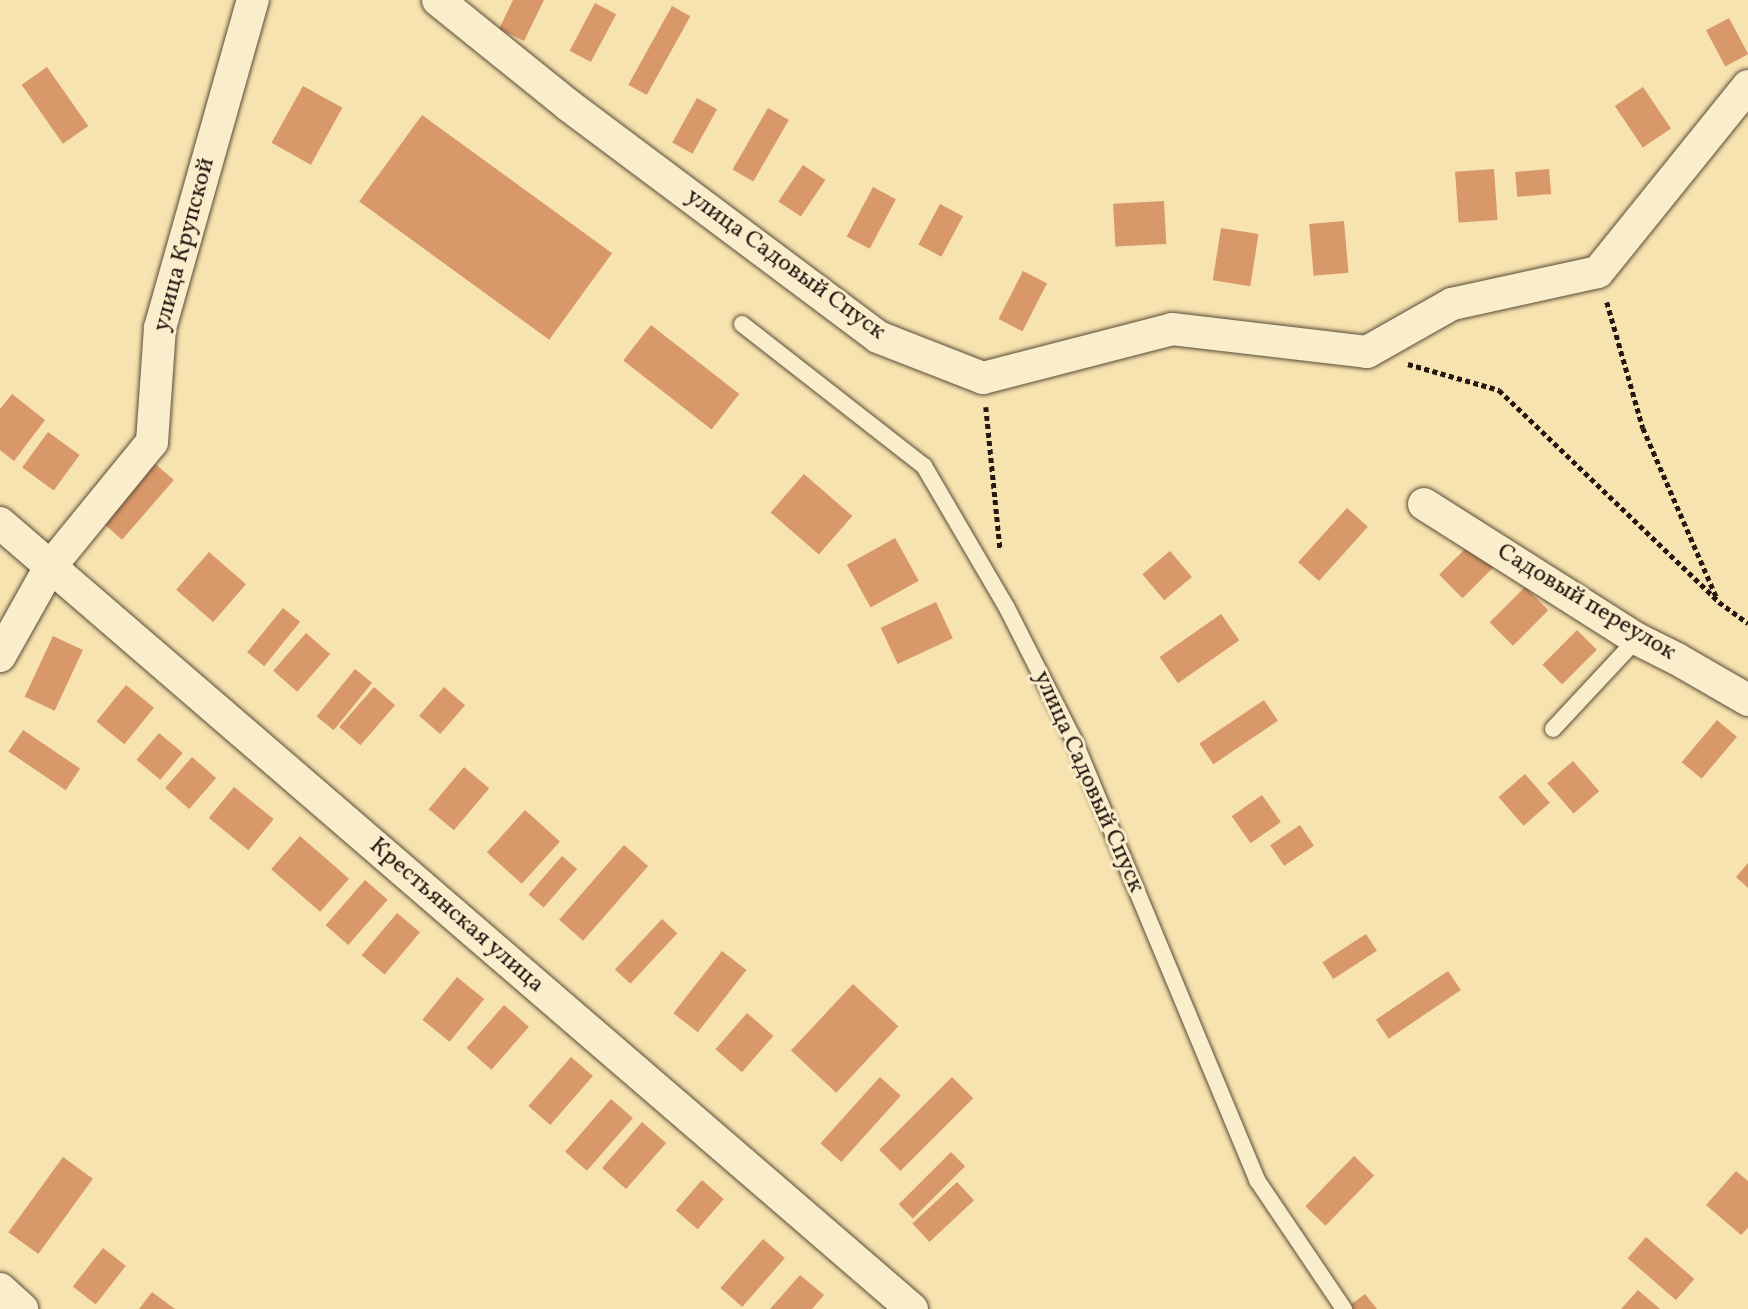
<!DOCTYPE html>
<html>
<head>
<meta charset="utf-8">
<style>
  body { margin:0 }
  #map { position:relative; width:1748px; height:1309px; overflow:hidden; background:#f7e3af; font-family:Vollkorn,serif }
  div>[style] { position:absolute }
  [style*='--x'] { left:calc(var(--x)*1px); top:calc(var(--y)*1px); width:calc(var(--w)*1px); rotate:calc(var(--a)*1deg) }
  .building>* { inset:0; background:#d99869; transform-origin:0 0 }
  .path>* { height:4.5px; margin-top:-2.25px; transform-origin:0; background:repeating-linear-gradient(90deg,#261812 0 5px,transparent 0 8.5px) }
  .roads { filter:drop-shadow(0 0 2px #5a4b39) drop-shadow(0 0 2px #5a4b39) }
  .lane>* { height:16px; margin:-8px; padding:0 8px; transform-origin:8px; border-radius:8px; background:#faedcb }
  .street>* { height:32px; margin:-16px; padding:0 16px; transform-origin:16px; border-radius:16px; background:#faedcb }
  span { translate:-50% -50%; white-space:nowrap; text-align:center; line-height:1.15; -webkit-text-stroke:6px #faedcb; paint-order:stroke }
  .street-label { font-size:24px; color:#261812 }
</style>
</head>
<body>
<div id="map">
  <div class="building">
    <i style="clip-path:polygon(513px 0,544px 0,524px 41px,499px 29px)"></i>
    <i style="left:595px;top:3px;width:24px;height:54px;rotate:28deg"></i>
    <i style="left:672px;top:6px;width:21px;height:90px;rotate:29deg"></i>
    <i style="left:1729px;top:18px;width:41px;height:26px;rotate:62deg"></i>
    <i style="left:47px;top:67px;width:72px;height:31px;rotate:55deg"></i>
    <i style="left:303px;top:86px;width:45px;height:65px;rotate:29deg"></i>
    <i style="left:1643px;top:87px;width:50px;height:34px;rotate:56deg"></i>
    <i style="left:697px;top:98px;width:23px;height:51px;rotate:29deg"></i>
    <i style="left:768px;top:108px;width:24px;height:71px;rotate:30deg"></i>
    <i style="left:422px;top:115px;width:235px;height:107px;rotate:36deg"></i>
    <i style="left:803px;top:165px;width:27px;height:44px;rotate:34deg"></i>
    <i style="left:1494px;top:169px;width:51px;height:39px;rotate:86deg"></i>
    <i style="left:1549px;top:169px;width:25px;height:34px;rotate:85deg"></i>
    <i style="left:873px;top:187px;width:26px;height:56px;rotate:28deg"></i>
    <i style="left:1164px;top:201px;width:43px;height:51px;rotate:87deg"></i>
    <i style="left:940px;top:204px;width:26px;height:46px;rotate:28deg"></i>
    <i style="left:1344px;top:221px;width:52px;height:35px;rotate:85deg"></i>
    <i style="left:1221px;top:228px;width:38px;height:53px;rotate:9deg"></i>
    <i style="left:1023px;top:271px;width:27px;height:54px;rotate:27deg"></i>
    <i style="left:651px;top:325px;width:112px;height:45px;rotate:38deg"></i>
    <i style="clip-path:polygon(12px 394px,45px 420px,14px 461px,0 450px,0 409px)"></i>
    <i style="left:48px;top:432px;width:39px;height:44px;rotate:36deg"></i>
    <i style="left:152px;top:461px;width:29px;height:79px;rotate:41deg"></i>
    <i style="left:804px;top:474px;width:64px;height:51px;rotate:41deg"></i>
    <i style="left:1347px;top:508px;width:28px;height:73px;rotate:42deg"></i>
    <i style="left:895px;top:538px;width:49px;height:55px;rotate:61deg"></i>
    <i style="left:1471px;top:543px;width:33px;height:45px;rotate:45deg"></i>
    <i style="left:1170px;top:551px;width:34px;height:36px;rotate:50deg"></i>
    <i style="left:209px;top:552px;width:49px;height:50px;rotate:41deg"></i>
    <i style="left:1525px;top:587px;width:33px;height:50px;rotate:45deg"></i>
    <i style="left:936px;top:602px;width:40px;height:61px;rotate:65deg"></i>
    <i style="left:283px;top:608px;width:22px;height:57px;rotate:39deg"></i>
    <i style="left:1221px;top:614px;width:32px;height:75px;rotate:55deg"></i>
    <i style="left:1577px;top:630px;width:28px;height:49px;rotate:45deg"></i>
    <i style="left:306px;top:633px;width:32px;height:50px;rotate:41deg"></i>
    <i style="left:53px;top:636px;width:33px;height:67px;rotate:25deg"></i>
    <i style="left:355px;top:669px;width:22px;height:61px;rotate:39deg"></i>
    <i style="left:126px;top:685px;width:36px;height:47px;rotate:39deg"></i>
    <i style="left:374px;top:687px;width:28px;height:53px;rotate:41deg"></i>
    <i style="left:444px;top:687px;width:28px;height:38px;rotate:41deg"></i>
    <i style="left:1264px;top:700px;width:25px;height:78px;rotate:56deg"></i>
    <i style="left:1717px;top:720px;width:26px;height:55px;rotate:40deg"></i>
    <i style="left:23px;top:730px;width:69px;height:26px;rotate:34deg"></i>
    <i style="left:159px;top:733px;width:31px;height:35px;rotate:40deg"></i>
    <i style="left:192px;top:757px;width:32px;height:41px;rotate:41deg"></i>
    <i style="left:1573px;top:761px;width:40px;height:34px;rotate:49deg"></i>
    <i style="left:464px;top:767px;width:33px;height:55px;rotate:40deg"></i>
    <i style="left:1525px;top:774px;width:38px;height:35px;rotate:49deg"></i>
    <i style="left:234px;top:787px;width:51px;height:40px;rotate:39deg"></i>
    <i style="left:1262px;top:795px;width:33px;height:37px;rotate:55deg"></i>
    <i style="left:525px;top:810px;width:47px;height:57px;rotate:42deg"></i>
    <i style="left:1300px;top:825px;width:25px;height:36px;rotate:56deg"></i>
    <i style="left:300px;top:836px;width:65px;height:44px;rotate:41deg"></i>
    <i style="left:624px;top:845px;width:32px;height:99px;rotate:41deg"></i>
    <i style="left:562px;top:856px;width:20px;height:51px;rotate:41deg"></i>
    <i style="clip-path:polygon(1748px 863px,1748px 888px,1736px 877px)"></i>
    <i style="left:365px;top:880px;width:30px;height:60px;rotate:41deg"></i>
    <i style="left:397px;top:913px;width:30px;height:55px;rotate:40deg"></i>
    <i style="left:662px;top:919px;width:21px;height:69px;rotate:43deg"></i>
    <i style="left:1366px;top:934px;width:20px;height:52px;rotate:57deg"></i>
    <i style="left:722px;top:951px;width:31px;height:79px;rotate:38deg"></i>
    <i style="left:1448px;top:971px;width:23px;height:87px;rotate:56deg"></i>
    <i style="left:457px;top:977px;width:35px;height:55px;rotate:39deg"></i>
    <i style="left:853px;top:984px;width:62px;height:91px;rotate:43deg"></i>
    <i style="left:504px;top:1005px;width:33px;height:57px;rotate:41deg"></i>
    <i style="left:747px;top:1013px;width:35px;height:48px;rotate:41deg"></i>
    <i style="left:571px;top:1057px;width:29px;height:65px;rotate:41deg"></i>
    <i style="left:880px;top:1077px;width:28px;height:89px;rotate:42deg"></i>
    <i style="left:952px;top:1077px;width:30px;height:103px;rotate:45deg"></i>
    <i style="left:611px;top:1099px;width:29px;height:70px;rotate:41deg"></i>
    <i style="left:642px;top:1122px;width:32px;height:61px;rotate:41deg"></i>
    <i style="left:951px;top:1152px;width:20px;height:74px;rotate:45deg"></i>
    <i style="left:1354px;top:1156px;width:28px;height:70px;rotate:44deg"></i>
    <i style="left:63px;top:1157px;width:37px;height:93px;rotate:36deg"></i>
    <i style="clip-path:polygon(1736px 1171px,1748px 1181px,1748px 1228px,1741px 1235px,1706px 1205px)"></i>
    <i style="left:702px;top:1180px;width:29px;height:40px;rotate:41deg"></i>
    <i style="left:957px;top:1182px;width:25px;height:61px;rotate:47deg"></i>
    <i style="left:1646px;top:1237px;width:64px;height:28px;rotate:41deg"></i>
    <i style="left:763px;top:1239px;width:29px;height:65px;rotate:41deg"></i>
    <i style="left:103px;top:1248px;width:29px;height:49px;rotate:38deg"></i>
    <i style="clip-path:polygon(800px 1275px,824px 1295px,812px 1309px,770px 1309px)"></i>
    <i style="clip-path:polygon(1638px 1290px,1660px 1309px,1621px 1309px)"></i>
    <i style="clip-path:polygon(152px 1292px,175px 1309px,139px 1309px)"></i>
    <i style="clip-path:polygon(1365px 1294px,1377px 1309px,1351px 1309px,1349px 1306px)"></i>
  </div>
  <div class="path">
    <i style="--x:1607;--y:302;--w:131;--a:74.1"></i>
    <i style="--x:1643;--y:428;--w:185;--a:66.5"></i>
    <i style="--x:1408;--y:364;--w:95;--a:15.9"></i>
    <i style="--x:1499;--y:390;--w:306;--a:43.9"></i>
    <i style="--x:1719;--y:602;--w:36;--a:36"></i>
    <i style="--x:986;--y:407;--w:142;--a:84.3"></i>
  </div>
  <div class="roads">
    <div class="lane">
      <i style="--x:742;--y:324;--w:231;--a:38"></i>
      <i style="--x:924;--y:466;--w:164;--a:59.7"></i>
      <i style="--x:1007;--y:608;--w:148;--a:63.1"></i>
      <i style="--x:1074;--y:740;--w:477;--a:67.4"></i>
      <i style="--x:1257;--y:1180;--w:156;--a:56"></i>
      <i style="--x:1553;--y:729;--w:123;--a:-47"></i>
    </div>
    <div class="street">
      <i style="--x:438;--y:0;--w:167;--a:38.9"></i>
      <i style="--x:568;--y:105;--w:387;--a:36.8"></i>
      <i style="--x:878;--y:337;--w:113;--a:21.3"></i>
      <i style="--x:983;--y:378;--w:195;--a:-14.5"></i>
      <i style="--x:1172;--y:329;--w:196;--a:6.7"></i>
      <i style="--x:1367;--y:352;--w:98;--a:-29.5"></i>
      <i style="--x:1452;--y:304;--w:149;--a:-12.4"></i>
      <i style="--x:1598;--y:272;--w:239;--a:-51.1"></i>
      <i style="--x:1424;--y:504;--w:252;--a:32.4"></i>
      <i style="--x:1637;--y:639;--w:45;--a:26.6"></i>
      <i style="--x:1677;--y:659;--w:82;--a:30"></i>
      <i style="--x:0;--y:523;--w:1204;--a:40.76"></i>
      <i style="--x:0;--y:656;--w:102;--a:-60.7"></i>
      <i style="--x:50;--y:567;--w:161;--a:-50.8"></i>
      <i style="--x:152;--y:442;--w:114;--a:-86"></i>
      <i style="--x:160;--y:328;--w:341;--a:-74.2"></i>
      <i style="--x:0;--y:1289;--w:30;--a:42"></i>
    </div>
  </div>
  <div class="street-label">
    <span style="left:185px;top:245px;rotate:-75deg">улица Крупской</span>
    <span style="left:785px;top:265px;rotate:36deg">улица Садовый Спуск</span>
    <span style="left:1586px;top:603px;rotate:31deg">Садовый переулок</span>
    <span style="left:1088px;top:782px;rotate:66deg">улица Садовый Спуск</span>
    <span style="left:456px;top:916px;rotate:41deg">Крестьянская улица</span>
  </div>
</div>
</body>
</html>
